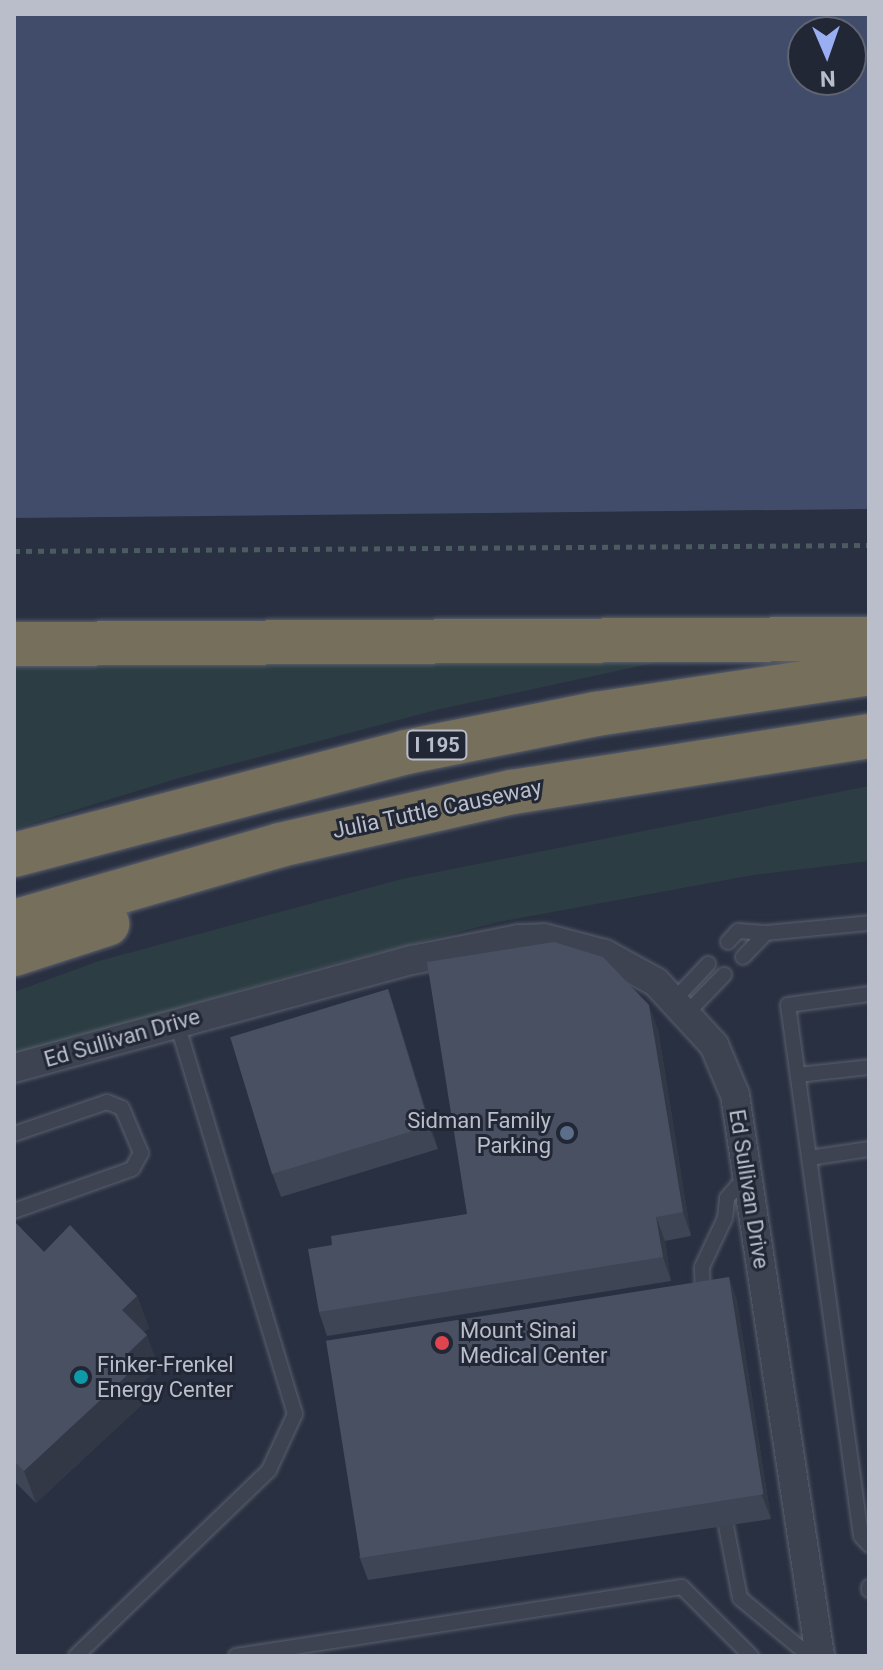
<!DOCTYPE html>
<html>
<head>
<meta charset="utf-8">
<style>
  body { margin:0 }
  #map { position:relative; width:883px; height:1670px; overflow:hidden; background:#293041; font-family:Roboto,sans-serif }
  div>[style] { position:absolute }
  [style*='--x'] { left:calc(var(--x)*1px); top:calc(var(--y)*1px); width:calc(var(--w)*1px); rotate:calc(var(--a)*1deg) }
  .green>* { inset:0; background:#2c3e43 }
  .water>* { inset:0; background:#404c69 }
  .path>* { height:5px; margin-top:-2.5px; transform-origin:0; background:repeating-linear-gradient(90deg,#4b5b61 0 6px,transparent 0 12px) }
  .roads { filter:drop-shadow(0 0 2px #5b606e) drop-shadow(0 0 2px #5b606e) }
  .lane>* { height:14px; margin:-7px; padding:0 7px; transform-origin:7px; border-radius:7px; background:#3d4351 }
  .street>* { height:28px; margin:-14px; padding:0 14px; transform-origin:14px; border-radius:14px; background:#3d4351 }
  .highway>* { height:44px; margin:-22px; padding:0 22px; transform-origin:22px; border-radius:22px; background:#766f5b }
  .wall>* { inset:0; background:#3e4554 }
  .shaded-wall>* { inset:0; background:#323845 }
  .building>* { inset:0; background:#485062; transform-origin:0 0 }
  .dots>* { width:22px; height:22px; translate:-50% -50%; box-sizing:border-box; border:4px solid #222736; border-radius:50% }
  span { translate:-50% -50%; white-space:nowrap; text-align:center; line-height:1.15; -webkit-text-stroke:6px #222736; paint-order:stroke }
  .shield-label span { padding:2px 6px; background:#222736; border:2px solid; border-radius:6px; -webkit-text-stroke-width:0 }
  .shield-label { font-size:20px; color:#babecb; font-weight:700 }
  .street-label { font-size:22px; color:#babecb }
  .poi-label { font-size:22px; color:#babecb }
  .right { translate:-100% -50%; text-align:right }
  .left { translate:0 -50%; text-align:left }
  .frame { position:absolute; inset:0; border:16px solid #babecb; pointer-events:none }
  .north { position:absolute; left:787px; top:16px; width:80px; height:80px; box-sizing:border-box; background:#222736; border:2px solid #5f6372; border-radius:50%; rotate:178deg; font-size:22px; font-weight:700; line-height:32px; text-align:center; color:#babecb }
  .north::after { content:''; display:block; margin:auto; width:28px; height:36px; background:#99aff1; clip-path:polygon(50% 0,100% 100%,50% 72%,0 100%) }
</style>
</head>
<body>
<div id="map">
  <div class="green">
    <i style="clip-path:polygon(677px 658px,436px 710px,179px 778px,14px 829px,14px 659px)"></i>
    <i style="clip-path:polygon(869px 786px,869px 861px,753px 875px,498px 922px,306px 971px,14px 1056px,14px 992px,99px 961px,402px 879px)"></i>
  </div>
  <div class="water">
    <i style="clip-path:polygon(evenodd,14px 14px,869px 14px,869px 509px,14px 518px,14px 14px,803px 32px,851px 32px,851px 80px,803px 80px,803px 32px)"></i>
  </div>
  <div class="path">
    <i style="--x:14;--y:551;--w:855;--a:-0.4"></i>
  </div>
  <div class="roads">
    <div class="lane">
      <i style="--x:728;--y:942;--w:15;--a:-48"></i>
      <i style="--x:738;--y:931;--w:28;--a:4"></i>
      <i style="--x:766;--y:933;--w:103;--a:-5.5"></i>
      <i style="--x:743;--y:957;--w:33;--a:-46"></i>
      <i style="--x:869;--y:994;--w:82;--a:172.3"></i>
      <i style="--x:788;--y:1005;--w:536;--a:82.17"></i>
      <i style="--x:861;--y:1536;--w:12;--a:48"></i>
      <i style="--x:676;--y:998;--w:47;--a:-46.7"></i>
      <i style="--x:688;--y:1012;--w:52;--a:-45.8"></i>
      <i style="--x:798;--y:1075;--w:71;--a:-6.4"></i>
      <i style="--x:14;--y:1134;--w:98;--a:-19"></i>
      <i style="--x:107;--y:1102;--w:16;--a:22"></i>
      <i style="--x:122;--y:1108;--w:49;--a:67.1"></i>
      <i style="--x:141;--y:1153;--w:18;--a:119"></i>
      <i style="--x:132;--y:1169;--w:125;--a:160.4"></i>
      <i style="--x:809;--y:1158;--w:61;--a:-8.5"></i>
      <i style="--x:703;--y:1298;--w:31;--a:-92"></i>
      <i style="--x:702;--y:1267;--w:54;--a:-64.9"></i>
      <i style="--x:725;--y:1218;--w:20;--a:-84"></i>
      <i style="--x:727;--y:1198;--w:30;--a:-49"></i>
      <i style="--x:726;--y:1526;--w:73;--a:79"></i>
      <i style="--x:740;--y:1598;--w:78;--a:39.8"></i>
      <i style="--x:800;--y:1648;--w:18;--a:-6"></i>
      <i style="--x:869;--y:1587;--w:3;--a:90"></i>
      <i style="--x:76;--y:1656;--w:268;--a:-43.9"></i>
      <i style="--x:269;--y:1470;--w:62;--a:-65.1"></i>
      <i style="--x:295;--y:1414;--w:409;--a:-106.8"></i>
      <i style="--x:236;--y:1656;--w:451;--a:-8.8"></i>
      <i style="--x:682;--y:1587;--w:98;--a:45"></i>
    </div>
    <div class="street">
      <i style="--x:14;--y:1068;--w:412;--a:-15.2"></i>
      <i style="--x:412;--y:960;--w:109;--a:-11.1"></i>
      <i style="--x:519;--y:939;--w:25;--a:-2"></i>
      <i style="--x:544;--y:938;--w:63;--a:14.7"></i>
      <i style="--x:605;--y:954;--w:58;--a:28.8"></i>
      <i style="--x:656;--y:982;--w:86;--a:47.4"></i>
      <i style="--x:714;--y:1045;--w:54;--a:67.2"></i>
      <i style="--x:735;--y:1095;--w:567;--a:81.38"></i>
    </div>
    <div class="highway">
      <i style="--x:14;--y:644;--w:855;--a:-0.34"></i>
      <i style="--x:14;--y:855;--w:405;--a:-14.7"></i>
      <i style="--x:406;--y:752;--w:194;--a:-11.3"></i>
      <i style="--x:596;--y:714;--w:276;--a:-8.5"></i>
      <i style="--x:14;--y:922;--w:277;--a:-16.1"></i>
      <i style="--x:280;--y:845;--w:238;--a:-12.9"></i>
      <i style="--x:512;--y:792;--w:361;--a:-8.9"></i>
      <i style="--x:14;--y:954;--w:98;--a:-17.9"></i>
    </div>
  </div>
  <div class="wall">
    <i style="clip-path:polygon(388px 989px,396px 1013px,438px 1149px,281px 1197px,272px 1173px)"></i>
    <i style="clip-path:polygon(658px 1029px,691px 1236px,665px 1241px,671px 1281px,327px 1336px,319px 1312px,332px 1245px,467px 1214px)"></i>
    <i style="clip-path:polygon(14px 1221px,44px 1252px,137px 1296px,149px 1328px,144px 1332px,159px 1368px,143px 1382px,149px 1398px,36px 1503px,14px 1481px)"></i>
    <i style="clip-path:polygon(729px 1277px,737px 1301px,771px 1519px,368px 1580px,359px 1556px)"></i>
  </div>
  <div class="shaded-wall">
    <i style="clip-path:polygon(388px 989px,396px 1013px,438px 1149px,429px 1126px)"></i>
    <i style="clip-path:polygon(649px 1005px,658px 1029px,691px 1236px,683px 1212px)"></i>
    <i style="clip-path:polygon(656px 1217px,665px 1241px,671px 1281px,663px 1257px)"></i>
    <i style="clip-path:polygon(729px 1277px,737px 1301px,771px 1519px,762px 1495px)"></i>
    <i style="clip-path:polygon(137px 1296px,149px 1328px,134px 1342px,122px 1310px)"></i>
    <i style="clip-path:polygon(147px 1335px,159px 1368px,143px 1382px,149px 1398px,36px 1503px,24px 1471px,126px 1355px)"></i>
  </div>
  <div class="building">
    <i style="clip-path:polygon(554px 942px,603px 957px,649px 1005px,683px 1212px,656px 1217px,663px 1257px,319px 1312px,308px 1249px,332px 1245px,331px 1236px,467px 1214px,427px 962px)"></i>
    <i style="left:388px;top:989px;width:143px;height:165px;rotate:73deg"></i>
    <i style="clip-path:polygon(14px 1221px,44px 1252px,70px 1225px,137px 1296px,122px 1310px,147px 1335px,126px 1355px,137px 1366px,24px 1471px,14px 1461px)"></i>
    <i style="left:729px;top:1277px;width:220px;height:408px;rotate:81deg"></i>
  </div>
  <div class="dots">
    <i style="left:567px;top:1133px;background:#5c6f8a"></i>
    <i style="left:442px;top:1343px;background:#e0444e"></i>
    <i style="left:81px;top:1377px;background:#0f9aa8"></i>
  </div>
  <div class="shield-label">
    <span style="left:437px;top:745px">I 195</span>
  </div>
  <div class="street-label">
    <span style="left:437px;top:809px;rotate:-12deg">Julia Tuttle Causeway</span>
    <span style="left:122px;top:1038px;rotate:-16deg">Ed Sullivan Drive</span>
    <span style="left:749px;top:1189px;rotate:81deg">Ed Sullivan Drive</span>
  </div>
  <div class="poi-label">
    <span class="right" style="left:551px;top:1133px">Sidman Family<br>Parking</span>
    <span class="left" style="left:460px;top:1343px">Mount Sinai<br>Medical Center</span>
    <span class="left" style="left:97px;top:1377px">Finker-Frenkel<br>Energy Center</span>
  </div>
  <div class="frame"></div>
  <div class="north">N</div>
</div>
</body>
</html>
